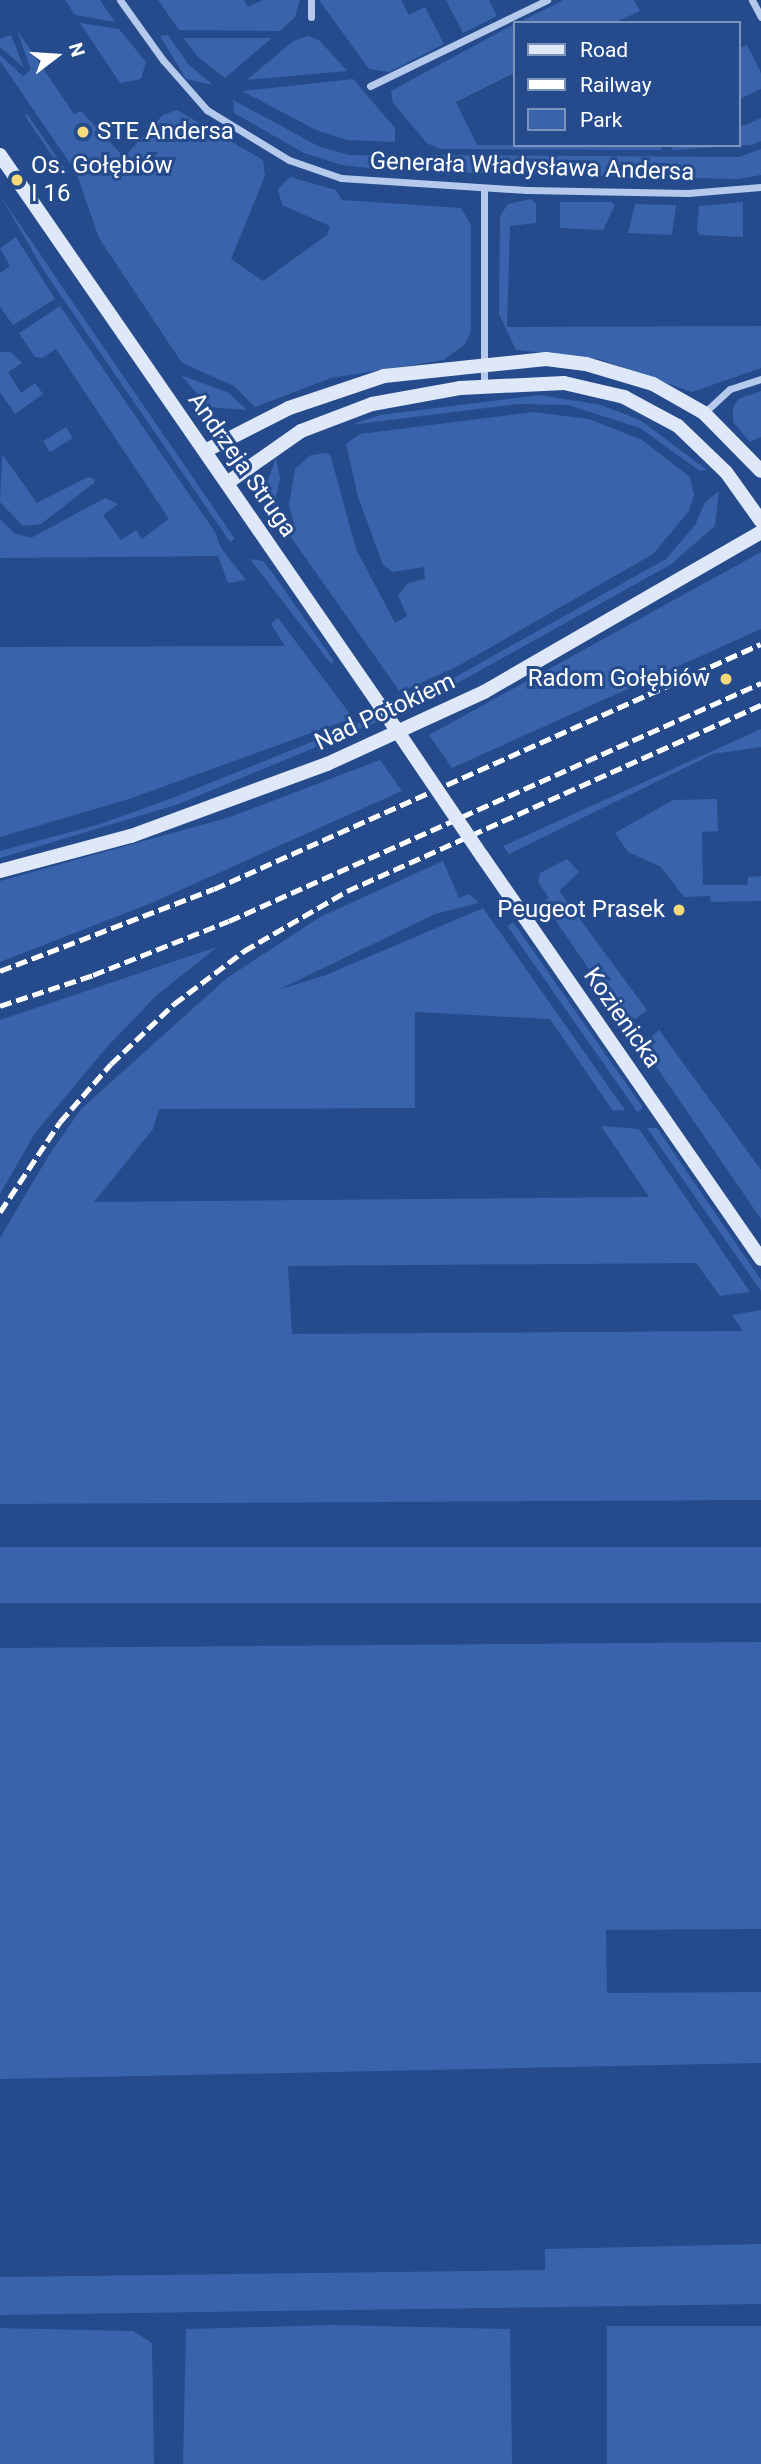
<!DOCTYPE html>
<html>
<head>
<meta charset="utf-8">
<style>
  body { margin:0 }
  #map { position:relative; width:761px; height:2464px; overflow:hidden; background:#254b8d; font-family:Roboto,sans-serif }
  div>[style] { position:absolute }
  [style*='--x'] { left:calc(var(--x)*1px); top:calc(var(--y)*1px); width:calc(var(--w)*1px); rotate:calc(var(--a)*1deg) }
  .green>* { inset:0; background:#3963aa; transform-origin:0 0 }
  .street>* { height:7px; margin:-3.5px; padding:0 3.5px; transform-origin:3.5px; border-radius:3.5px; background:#b4c9eb }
  .secondary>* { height:14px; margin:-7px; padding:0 7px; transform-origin:7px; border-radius:7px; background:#dfe8f9 }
  .rail>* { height:5px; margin-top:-2.5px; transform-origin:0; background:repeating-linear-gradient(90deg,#fff 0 12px,transparent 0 17px) }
  .secondary-bridge>* { height:14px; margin:-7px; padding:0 7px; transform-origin:7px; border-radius:7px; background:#dfe8f9 }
  .dots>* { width:19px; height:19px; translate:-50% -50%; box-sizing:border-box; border:4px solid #254b8d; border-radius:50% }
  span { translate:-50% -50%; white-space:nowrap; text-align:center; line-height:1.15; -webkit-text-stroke:6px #254b8d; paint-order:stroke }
  .poi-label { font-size:24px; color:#fff }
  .left { translate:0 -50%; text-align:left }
  .right { translate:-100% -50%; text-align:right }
  .street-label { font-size:24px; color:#fff }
  .legend { position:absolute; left:513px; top:21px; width:228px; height:126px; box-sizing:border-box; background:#254b8d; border:2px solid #7c93bb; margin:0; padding:9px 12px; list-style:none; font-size:21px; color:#fff }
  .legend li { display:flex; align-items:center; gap:14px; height:35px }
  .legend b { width:35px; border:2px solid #7c93bb }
  .north { position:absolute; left:21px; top:21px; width:70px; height:70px; -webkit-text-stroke:5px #254b8d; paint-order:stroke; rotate:73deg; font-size:19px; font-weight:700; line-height:28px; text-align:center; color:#fff }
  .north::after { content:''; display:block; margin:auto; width:24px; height:32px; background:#fff; clip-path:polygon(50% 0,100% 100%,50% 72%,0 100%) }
</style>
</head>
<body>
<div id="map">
  <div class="green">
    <i style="clip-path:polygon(65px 0,100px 0,115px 22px,75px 15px)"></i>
    <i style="clip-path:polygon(158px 0,244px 0,248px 7px,263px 0,300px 0,295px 17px,280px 31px,179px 30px)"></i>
    <i style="clip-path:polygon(319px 0,401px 0,409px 15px,425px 7px,444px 44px,389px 72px,369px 69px)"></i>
    <i style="clip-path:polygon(446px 0,489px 0,497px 16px,463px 33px)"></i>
    <i style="clip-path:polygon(563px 0,634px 0,640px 11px,614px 23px,518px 23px)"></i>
    <i style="clip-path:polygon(80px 23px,119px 29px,146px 62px,141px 79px,120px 83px)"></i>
    <i style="clip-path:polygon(514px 24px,514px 73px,456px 102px,477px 145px,661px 146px,662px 150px,440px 149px,427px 143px,393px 103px,391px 91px)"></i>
    <i style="clip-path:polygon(17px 30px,74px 114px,81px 111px,124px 157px,163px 115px,177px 110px,263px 160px,265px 176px,231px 259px,263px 281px,327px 235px,330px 226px,282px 205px,278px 189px,290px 177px,336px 190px,342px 200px,461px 208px,471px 225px,471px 332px,465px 344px,444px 360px,331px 378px,255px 407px,234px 386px,182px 363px,99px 238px,76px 172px,0 61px,0 55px,23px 76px,31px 70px)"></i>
    <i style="clip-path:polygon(11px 35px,24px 68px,0 47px,0 39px)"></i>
    <i style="clip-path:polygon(168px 35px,188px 64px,213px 85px,186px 79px,160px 36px)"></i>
    <i style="clip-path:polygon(308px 36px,320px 41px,347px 71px,247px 80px,293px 41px)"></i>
    <i style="clip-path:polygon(183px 38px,272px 38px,225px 78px,197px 56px)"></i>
    <i style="clip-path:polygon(747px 45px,761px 73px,761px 89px,738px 100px,738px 49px)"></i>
    <i style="clip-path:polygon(353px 79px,395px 128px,395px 142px,347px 140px,316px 130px,242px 91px)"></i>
    <i style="clip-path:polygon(233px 100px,320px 147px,349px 155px,403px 156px,403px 172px,342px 165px,304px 153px,234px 113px)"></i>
    <i style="clip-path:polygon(27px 114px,68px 173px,65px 175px,25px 116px)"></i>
    <i style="clip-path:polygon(761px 118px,761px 141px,752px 145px,672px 150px,672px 146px,738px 145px,738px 128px)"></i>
    <i style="clip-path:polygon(761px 149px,761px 175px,738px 179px,427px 172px,427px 155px,739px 157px)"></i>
    <i style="clip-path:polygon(0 195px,76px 307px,235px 539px,230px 542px,44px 271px)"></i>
    <i style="clip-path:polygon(531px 199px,536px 203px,536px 223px,510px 226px,507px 327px,761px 326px,761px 368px,692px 392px,599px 359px,516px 350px,499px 314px,500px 216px,508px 204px)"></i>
    <i style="clip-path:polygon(560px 202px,612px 202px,615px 205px,603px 230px,560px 228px)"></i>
    <i style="clip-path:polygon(743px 202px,743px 237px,700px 235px,697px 230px,699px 206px)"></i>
    <i style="clip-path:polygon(635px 204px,676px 205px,672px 235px,628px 233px)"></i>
    <i style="clip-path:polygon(16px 237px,55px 299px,13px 325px,0 307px,0 273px,10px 266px,0 248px)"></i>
    <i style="clip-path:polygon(60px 306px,215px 532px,221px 548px,246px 580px,228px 583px,218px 556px,0 558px,0 519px,14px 533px,31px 538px,105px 498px,118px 504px,103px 515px,121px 540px,136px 530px,142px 539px,169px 519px,56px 349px,42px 358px,35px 357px,19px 333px)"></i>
    <i style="clip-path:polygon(0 352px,11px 352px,22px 363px,8px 372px,21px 393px,35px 383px,43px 394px,15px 414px,0 392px)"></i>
    <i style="clip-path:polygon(181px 375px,229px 393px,247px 410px,209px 407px)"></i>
    <i style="clip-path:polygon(761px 391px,761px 437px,750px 442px,733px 422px,733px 408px,738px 399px)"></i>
    <i style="clip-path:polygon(540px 395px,601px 405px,640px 420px,707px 470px,700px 471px,640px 428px,568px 405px,519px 404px,350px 425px,380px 415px)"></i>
    <i style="clip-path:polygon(533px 412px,589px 419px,642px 440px,690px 477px,694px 495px,689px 511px,653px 554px,458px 666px,400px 692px,288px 533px,295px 528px,289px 505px,295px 469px,311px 455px,328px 453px,331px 457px,356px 549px,395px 623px,407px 616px,398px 595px,408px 583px,425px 579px,424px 567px,393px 572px,383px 565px,358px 497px,346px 444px,360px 434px)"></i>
    <i style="left:66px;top:427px;width:13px;height:27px;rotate:58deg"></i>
    <i style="clip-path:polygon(2px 454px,37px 503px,88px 477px,95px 479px,94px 483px,41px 524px,23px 526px,0 502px)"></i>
    <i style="clip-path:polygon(276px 458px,280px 478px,273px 512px,266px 485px)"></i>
    <i style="clip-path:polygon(719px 491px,715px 526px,670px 565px,418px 705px,176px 805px,0 858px,0 851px,100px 824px,175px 797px,411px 702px,666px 559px,695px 525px,705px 502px)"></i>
    <i style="clip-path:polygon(761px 552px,761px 629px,452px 768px,429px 735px)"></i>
    <i style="clip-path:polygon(250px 559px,263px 561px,274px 575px,334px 661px,331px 664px)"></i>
    <i style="clip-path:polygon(278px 618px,353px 718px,129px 799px,0 837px,0 647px,285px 646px,271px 624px)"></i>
    <i style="clip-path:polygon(761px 729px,761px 747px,713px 754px,509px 854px,503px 846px)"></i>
    <i style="clip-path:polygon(380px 760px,402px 791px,149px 904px,0 962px,0 881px,230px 817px)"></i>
    <i style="clip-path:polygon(717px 799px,718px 831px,702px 832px,703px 885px,747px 885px,748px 877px,761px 876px,761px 901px,711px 902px,710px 896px,684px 897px,661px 867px,628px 852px,615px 833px,673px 800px)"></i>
    <i style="clip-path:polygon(567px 859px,579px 872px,559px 891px,647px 1010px,636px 1019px,619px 1013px,543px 902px,549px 898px,538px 882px,540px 873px)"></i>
    <i style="clip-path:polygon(443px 861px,459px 898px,469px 894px,479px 903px,435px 914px,278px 990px,326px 975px,483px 908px,625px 1110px,613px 1111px,550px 1019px,415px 1012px,415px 1108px,159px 1109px,153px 1129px,94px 1202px,649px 1197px,601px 1126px,639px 1129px,750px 1292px,720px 1296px,696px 1263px,288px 1266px,292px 1334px,743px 1331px,732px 1315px,761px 1310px,761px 1500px,0 1504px,0 1238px,49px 1155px,81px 1109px,227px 978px,320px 917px)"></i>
    <i style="left:513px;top:922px;width:227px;height:7px;rotate:55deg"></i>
    <i style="clip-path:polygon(217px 947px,157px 995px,107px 1047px,35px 1133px,0 1194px,0 1020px)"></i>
    <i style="clip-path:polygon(659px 1030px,761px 1170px,761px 1219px,651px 1059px,646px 1042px)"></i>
    <i style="clip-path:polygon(647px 1128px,657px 1128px,761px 1280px,761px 1291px)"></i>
    <i style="left:761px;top:1547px;width:56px;height:761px;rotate:90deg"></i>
    <i style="clip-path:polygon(761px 1642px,761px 1929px,606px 1930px,607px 1993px,761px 1992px,761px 2063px,0 2079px,0 1648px)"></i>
    <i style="clip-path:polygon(761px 2244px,761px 2304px,0 2315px,0 2277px,545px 2270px,545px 2249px)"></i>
    <i style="clip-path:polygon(333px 2325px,510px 2329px,512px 2464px,183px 2464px,186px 2329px)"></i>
    <i style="left:607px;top:2326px;width:154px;height:138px"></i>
    <i style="clip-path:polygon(0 2328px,133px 2331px,152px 2343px,154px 2464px,0 2464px)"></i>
  </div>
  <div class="street">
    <i style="--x:120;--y:0;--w:74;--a:54.4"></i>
    <i style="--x:163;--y:60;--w:67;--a:48.7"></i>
    <i style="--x:207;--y:110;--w:96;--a:31.4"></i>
    <i style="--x:289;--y:160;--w:55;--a:19.1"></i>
    <i style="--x:341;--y:178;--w:186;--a:3.7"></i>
    <i style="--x:527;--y:190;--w:161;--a:1.1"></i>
    <i style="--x:688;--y:193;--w:73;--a:-4.7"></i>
    <i style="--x:752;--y:0;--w:19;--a:62"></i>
    <i style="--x:311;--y:17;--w:17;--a:-90"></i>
    <i style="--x:370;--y:86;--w:197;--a:-25.9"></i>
    <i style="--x:484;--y:386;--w:197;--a:-90"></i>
    <i style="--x:704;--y:413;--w:35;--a:-43"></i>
    <i style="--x:730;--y:389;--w:33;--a:-18"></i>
  </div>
  <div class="secondary">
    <i style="--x:0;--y:155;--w:667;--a:55.38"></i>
    <i style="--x:205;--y:451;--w:94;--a:-27.1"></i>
    <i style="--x:289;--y:408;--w:100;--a:-18.6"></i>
    <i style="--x:384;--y:376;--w:163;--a:-6"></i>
    <i style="--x:546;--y:359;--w:40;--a:7.1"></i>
    <i style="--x:586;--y:364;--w:70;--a:16.6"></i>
    <i style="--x:653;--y:384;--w:59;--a:29.6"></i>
    <i style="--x:704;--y:413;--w:81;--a:45.5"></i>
    <i style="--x:227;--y:483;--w:90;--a:-35.1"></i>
    <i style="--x:301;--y:431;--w:76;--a:-20.8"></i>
    <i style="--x:372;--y:404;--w:89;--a:-10.3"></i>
    <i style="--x:460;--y:388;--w:104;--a:-2.8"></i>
    <i style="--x:564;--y:383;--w:62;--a:13.1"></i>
    <i style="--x:624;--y:397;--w:61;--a:28.2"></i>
    <i style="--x:678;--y:426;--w:66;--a:43.8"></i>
    <i style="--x:726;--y:472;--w:60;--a:54.5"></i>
    <i style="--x:482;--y:856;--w:490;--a:55.3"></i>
    <i style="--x:0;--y:871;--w:136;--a:-15"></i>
    <i style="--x:131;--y:836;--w:209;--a:-20.2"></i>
    <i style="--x:327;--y:764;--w:173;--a:-24.6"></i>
    <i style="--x:484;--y:692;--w:320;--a:-30"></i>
  </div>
  <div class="rail">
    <i style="--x:0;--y:971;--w:229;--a:-21"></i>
    <i style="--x:214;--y:889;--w:599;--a:-24.13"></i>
    <i style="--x:0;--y:1006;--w:98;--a:-18.4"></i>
    <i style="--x:93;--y:975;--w:146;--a:-21.7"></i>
    <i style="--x:229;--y:921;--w:583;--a:-24.1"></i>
    <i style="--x:0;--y:1212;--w:108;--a:-56.3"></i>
    <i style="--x:60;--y:1122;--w:77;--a:-48.7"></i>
    <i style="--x:111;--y:1064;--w:87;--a:-43.6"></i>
    <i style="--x:174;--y:1004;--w:88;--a:-37.1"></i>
    <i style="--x:244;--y:951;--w:119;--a:-30.2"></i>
    <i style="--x:347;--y:891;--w:454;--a:-24.2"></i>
  </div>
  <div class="secondary-bridge">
    <i style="--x:379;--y:704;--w:184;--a:55.9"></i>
  </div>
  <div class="dots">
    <i style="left:83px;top:132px;background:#f5da78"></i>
    <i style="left:17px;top:180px;background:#f5da78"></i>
    <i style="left:726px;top:679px;background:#f5da78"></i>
    <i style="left:679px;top:910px;background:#f5da78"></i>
  </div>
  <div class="poi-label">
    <span class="left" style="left:97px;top:132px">STE Andersa</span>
    <span class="left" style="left:31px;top:180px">Os. Gołębiów<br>I 16</span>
    <span class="right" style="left:710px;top:679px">Radom Gołębiów</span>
    <span class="right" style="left:665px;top:910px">Peugeot Prasek</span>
  </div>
  <div class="street-label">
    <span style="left:532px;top:167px;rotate:2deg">Generała Władysława Andersa</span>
    <span style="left:242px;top:465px;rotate:55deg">Andrzeja Struga</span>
    <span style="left:385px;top:712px;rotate:-25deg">Nad Potokiem</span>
    <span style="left:622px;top:1018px;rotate:55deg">Kozienicka</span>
  </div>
  <ul class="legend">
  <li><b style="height:9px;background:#dfe8f9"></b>Road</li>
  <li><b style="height:9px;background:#fff"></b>Railway</li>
  <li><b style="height:19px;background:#3963aa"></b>Park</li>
  </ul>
  <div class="north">N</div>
</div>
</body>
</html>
